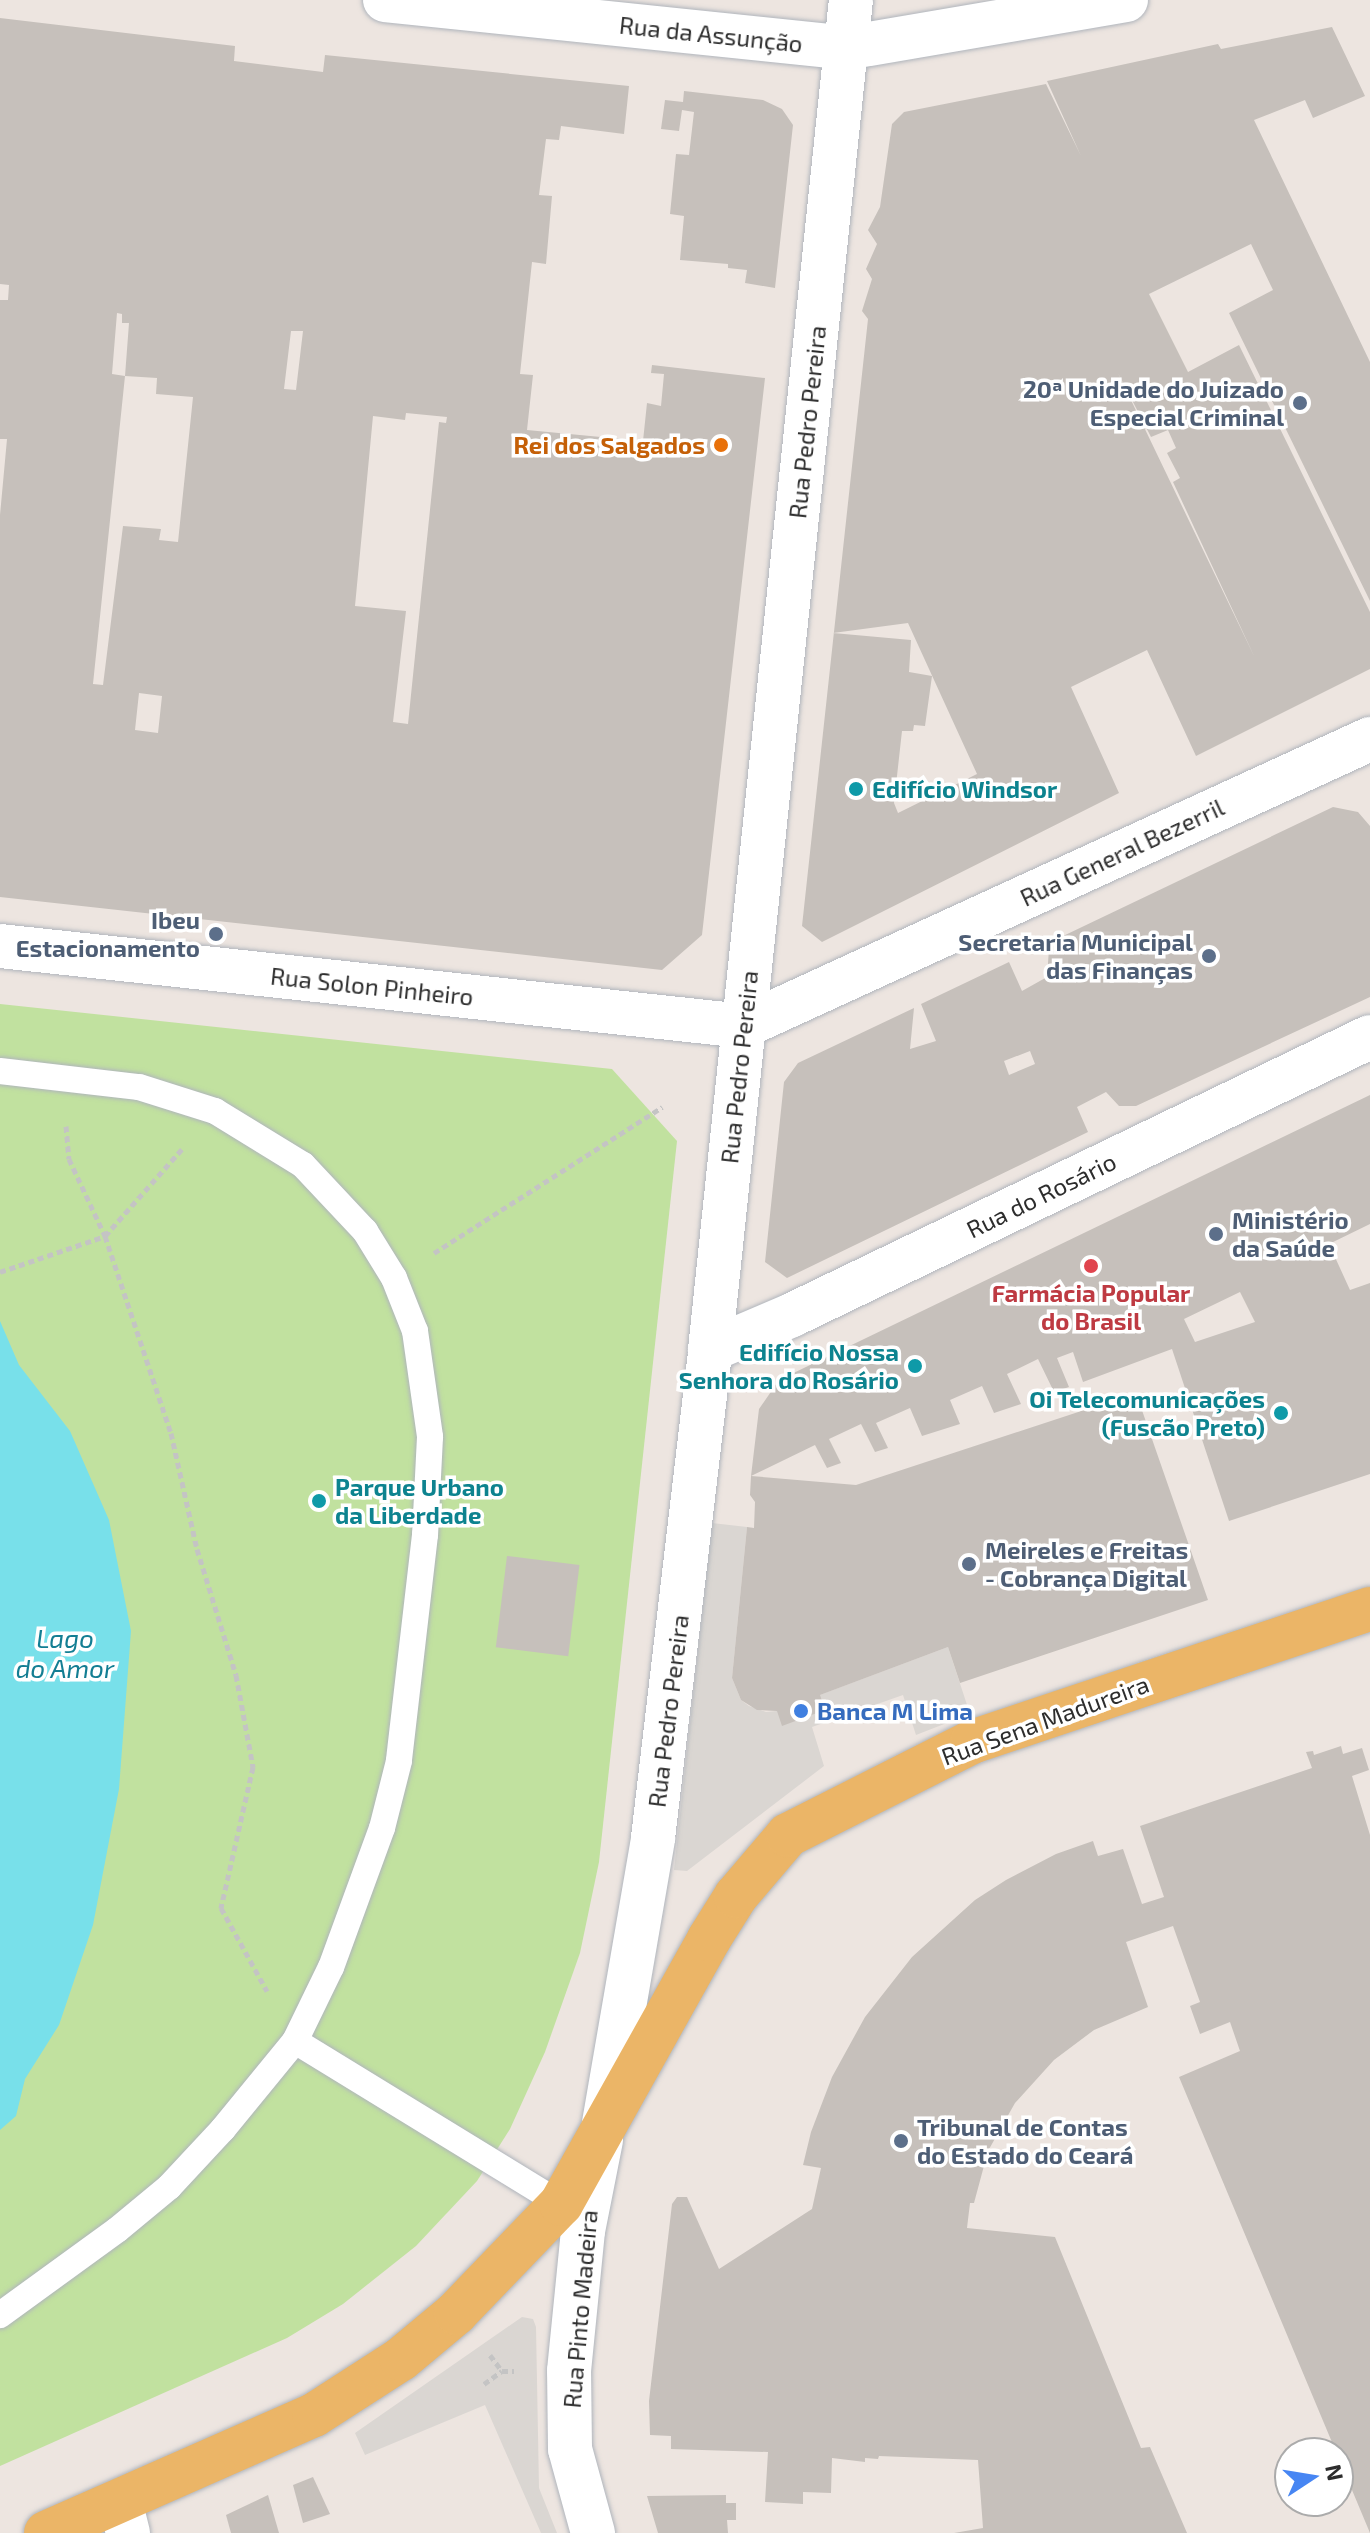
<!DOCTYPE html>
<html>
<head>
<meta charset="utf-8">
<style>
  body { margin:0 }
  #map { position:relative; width:1370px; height:2533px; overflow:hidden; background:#ede5e0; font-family:"Exo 2",sans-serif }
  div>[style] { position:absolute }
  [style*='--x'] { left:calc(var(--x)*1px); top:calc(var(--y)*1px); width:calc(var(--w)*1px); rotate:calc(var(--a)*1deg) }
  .green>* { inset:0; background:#c1e19f }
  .plaza>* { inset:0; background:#dad6d2 }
  .water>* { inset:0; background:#78e0ea }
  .building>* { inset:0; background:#c6c0bb; transform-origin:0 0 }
  .path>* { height:5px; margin-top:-2.5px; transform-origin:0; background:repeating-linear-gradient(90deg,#c4c4c4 0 6px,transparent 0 10px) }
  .roads { filter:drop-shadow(0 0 2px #b0b5bc) drop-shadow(0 0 2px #b0b5bc) }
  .service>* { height:26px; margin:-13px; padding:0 13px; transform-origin:13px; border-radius:13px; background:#fff }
  .minor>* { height:44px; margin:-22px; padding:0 22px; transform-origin:22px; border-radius:22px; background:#fff }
  .secondary>* { height:44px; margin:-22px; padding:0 22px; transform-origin:22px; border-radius:22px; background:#fff }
  .primary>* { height:44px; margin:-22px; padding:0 22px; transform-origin:22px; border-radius:22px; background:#ebb567 }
  .dots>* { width:22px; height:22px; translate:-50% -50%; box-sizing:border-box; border:4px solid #fff; border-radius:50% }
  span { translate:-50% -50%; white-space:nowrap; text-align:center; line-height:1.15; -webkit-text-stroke:7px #fff; paint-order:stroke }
  .street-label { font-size:24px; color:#2d2d2d }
  .service-label { font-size:24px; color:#4e5e75; font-weight:700 }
  .right { translate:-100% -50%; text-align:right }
  .left { translate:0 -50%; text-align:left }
  .food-label { font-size:24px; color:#c56008; font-weight:700 }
  .culture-label { font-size:24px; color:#0d838f; font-weight:700 }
  .health-label { font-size:24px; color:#be3a42; font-weight:700 }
  .shop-label { font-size:24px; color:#366cbe; font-weight:700 }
  .water-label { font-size:26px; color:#137e93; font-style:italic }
  .north { position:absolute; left:1274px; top:2437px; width:80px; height:80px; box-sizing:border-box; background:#fff; border:2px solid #ababab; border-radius:50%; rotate:78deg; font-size:22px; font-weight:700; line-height:32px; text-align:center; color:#2d2d2d }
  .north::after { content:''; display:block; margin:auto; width:28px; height:36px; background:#4786f3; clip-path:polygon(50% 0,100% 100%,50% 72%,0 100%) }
</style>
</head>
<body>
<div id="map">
  <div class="green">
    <i style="clip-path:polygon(0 1004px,612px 1069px,677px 1141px,599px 1862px,580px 1953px,545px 2052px,510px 2129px,477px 2181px,416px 2246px,343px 2304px,287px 2338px,0 2466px)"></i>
  </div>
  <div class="plaza">
    <i style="clip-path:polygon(712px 1523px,747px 1527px,732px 1678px,741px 1700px,749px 1706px,766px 1712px,777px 1711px,948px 1647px,970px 1714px,916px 1735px,903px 1695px,812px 1727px,824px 1766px,687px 1871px,674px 1870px)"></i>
    <i style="clip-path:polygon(522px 2317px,533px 2319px,536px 2327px,539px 2488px,557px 2533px,541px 2533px,485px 2405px,365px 2455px,355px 2433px)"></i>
  </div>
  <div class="water">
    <i style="clip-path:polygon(0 1321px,19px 1365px,70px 1431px,109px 1520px,131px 1631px,119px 1789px,93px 1925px,59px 2025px,25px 2079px,16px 2116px,0 2130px)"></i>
  </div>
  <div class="building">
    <i style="clip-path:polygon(evenodd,0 18px,235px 46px,234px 61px,323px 72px,325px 55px,629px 86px,624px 134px,561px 126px,559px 140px,546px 139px,539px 195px,552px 196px,546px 264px,532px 262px,520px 374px,533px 375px,527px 430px,643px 441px,647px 403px,661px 406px,664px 374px,651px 373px,652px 365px,765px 378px,702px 935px,662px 970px,0 897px,0 515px,7px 439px,0 439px,0 300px,8px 300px,9px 285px,0 284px,0 18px,117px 313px,122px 314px,122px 323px,129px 323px,125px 376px,157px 378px,156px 394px,193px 397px,178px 542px,159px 540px,161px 529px,123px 526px,103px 685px,93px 684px,125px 376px,112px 374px,117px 313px,0 18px,291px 331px,303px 331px,296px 390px,284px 389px,291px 331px,0 18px,406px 413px,447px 417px,446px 423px,439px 422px,408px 724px,393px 722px,406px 611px,355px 606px,373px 416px,405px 420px,406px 413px,0 18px,139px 693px,162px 696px,158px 733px,135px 730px,139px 693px)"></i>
    <i style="clip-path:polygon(evenodd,1332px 27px,1365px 96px,1313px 118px,1305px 100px,1254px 120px,1370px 362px,1370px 601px,1229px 313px,1273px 290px,1251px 244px,1149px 294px,1188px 372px,1239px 345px,1370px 612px,1370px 669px,1196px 756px,1147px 650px,1108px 669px,1071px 687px,1119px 793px,822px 942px,802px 926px,868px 319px,862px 311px,872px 279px,866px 269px,877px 244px,868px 230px,880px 207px,892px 124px,904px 112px,1046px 84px,1081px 156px,1047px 81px,1218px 44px,1221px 49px,1332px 27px,1118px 373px,1151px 437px,1168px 430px,1176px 448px,1167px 453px,1180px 478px,1173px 482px,1255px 658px,1118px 373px,1332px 27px,908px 623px,977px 774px,898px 813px,894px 803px,902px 731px,913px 731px,914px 725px,925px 726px,932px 676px,909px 672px,911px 640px,833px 633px,908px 623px)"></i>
    <i style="clip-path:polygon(684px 91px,763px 100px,782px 109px,793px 125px,775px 288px,745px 283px,747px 270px,728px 268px,728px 264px,680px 260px,684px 216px,670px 214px,676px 154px,689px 155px,694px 112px,682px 110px,679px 131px,661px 129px,665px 100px,683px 102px)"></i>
    <i style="clip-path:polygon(evenodd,1333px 807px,1358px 812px,1370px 826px,1370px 997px,1136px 1106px,1119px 1106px,1106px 1092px,1077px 1107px,1088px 1132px,787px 1278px,765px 1262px,784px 1082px,798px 1063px,914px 1008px,910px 1049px,936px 1041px,921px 1004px,1009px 962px,1022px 991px,1047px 977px,1049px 949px,1061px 937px,1333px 807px,1030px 1051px,1035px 1064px,1009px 1075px,1004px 1061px,1030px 1051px)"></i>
    <i style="clip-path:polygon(evenodd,1370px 1095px,1370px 1224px,1329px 1244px,1350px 1290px,1370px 1283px,1370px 1474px,1229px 1521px,1172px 1349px,1083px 1382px,1073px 1352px,1057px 1358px,1069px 1387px,1054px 1392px,1038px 1359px,1007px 1374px,1021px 1404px,994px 1413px,982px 1386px,950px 1400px,960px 1424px,922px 1436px,910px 1408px,876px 1423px,888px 1448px,875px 1452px,861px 1424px,829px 1439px,841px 1463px,827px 1468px,815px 1445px,751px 1476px,759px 1409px,779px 1380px,1370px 1095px,1240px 1292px,1255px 1322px,1195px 1342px,1184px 1319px,1240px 1292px)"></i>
    <i style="clip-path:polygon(1136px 1393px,1208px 1600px,960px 1683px,948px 1647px,820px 1695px,825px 1710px,782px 1726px,777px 1711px,757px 1710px,741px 1700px,732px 1678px,747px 1527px,754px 1528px,755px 1502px,750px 1495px,751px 1476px,856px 1485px)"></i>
    <i style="left:507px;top:1556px;width:73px;height:92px;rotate:7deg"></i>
    <i style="clip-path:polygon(1341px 1746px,1343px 1754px,1362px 1748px,1369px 1770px,1352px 1776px,1370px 1835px,1370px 2533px,1179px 2077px,1240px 2051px,1230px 2022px,1200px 2034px,1190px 2006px,1200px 2002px,1173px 1926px,1126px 1942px,1148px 2007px,1094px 2030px,1054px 2060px,1015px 2103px,988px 2151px,974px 2203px,970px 2203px,967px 2228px,1055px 2237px,1141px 2448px,1150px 2447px,1187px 2533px,954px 2533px,983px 2528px,978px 2460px,879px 2456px,878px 2459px,865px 2458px,865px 2462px,832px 2458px,831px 2493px,803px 2492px,803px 2504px,765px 2502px,768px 2452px,671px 2449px,671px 2436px,650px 2435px,649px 2401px,672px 2204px,677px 2197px,687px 2197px,719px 2269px,812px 2209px,821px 2168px,803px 2165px,811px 2132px,832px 2077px,865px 2017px,912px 1957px,975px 1900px,1006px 1880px,1056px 1854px,1093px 1841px,1098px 1856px,1123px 1849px,1142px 1904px,1164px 1897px,1140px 1826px,1312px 1768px,1306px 1752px,1313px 1751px,1314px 1755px)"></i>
    <i style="clip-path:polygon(313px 2477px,330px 2514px,303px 2523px,293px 2485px)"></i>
    <i style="clip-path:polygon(268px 2495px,279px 2533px,231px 2533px,226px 2515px)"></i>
    <i style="clip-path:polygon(726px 2495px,726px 2503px,736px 2503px,736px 2520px,727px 2520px,728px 2533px,658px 2533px,647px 2496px)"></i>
  </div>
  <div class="path">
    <i style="--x:66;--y:1126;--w:33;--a:85"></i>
    <i style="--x:69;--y:1159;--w:85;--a:64.9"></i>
    <i style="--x:105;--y:1236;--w:208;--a:71.5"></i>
    <i style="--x:171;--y:1433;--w:119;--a:77.4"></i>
    <i style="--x:197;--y:1549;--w:132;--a:72.8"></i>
    <i style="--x:236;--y:1675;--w:94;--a:79.5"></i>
    <i style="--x:253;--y:1767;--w:145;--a:102.8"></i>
    <i style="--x:221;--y:1908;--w:95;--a:61"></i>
    <i style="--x:434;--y:1253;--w:271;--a:-32.6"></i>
    <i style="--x:0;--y:1272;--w:111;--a:-18.9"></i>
    <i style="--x:105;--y:1236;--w:116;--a:-48.5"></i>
    <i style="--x:490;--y:2355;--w:20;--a:53"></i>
    <i style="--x:484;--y:2384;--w:22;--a:-36"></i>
    <i style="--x:502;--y:2371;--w:12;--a:0"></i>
  </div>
  <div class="roads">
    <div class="service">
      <i style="--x:0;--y:1071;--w:140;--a:6.6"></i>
      <i style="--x:139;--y:1087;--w:80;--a:17.5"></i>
      <i style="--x:215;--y:1111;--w:103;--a:31.5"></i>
      <i style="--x:303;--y:1165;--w:91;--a:46.8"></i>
      <i style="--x:365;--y:1231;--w:55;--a:58.3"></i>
      <i style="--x:394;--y:1278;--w:57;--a:68.4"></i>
      <i style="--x:415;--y:1331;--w:107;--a:81.9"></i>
      <i style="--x:430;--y:1437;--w:98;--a:92.9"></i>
      <i style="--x:425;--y:1535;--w:227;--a:96.6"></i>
      <i style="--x:399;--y:1761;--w:69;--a:104.2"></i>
      <i style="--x:382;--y:1828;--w:148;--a:110.1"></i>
      <i style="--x:331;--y:1967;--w:82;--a:115.9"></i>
      <i style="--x:295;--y:2041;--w:114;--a:129.3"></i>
      <i style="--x:223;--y:2129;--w:79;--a:133"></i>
      <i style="--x:169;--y:2187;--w:67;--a:140.4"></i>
      <i style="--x:117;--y:2230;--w:145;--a:144"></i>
      <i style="--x:295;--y:2041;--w:312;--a:31.5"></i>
    </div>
    <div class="minor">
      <i style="--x:385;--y:0;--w:463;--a:5.9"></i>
      <i style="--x:846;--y:48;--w:284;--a:-9.7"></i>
      <i style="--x:0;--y:946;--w:748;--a:6.14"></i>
      <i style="--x:744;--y:1026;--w:689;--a:-24.63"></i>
      <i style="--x:710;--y:1350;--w:89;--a:-23.1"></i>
      <i style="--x:792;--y:1315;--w:641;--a:-25.69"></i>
      <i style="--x:604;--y:2123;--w:289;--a:-80.2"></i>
      <i style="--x:653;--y:1838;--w:491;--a:-83.3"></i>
      <i style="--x:710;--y:1350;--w:1357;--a:-84.04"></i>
      <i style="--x:120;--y:2501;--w:33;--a:76"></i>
    </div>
    <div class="secondary">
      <i style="--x:593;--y:2533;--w:87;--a:-105.3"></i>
      <i style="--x:570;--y:2449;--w:78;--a:-90.7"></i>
      <i style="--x:569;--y:2371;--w:141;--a:-84.3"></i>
      <i style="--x:583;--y:2231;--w:93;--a:-78.8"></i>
    </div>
    <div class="primary">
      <i style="--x:46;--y:2533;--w:293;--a:-23.8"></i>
      <i style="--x:314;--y:2415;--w:103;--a:-32.8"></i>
      <i style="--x:401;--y:2359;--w:72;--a:-39.9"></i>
      <i style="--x:456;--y:2313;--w:151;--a:-46.1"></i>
      <i style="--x:561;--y:2204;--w:304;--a:-60.8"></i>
      <i style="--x:709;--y:1939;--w:51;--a:-57.9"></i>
      <i style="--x:736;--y:1896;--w:80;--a:-49.6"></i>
      <i style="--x:788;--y:1835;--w:206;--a:-26.8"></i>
      <i style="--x:972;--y:1742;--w:420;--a:-18.5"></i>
    </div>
  </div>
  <div class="dots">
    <i style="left:1300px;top:403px;background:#5c6f8a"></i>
    <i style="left:721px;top:445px;background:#e8710a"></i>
    <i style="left:856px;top:789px;background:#0f9aa8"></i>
    <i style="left:216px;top:934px;background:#5c6f8a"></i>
    <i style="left:1209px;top:956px;background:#5c6f8a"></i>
    <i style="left:1216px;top:1234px;background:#5c6f8a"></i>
    <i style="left:1091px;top:1266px;background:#e0444e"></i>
    <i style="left:915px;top:1366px;background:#0f9aa8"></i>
    <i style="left:1281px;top:1413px;background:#0f9aa8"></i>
    <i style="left:319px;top:1501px;background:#0f9aa8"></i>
    <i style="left:969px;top:1564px;background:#5c6f8a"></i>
    <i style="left:801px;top:1711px;background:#3f7fe0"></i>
    <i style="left:901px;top:2141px;background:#5c6f8a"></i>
  </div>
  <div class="street-label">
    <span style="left:711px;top:34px;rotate:6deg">Rua da Assunção</span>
    <span style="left:807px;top:422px;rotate:-84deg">Rua Pedro Pereira</span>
    <span style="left:1122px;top:852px;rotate:-25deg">Rua General Bezerril</span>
    <span style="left:372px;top:986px;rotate:6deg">Rua Solon Pinheiro</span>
    <span style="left:739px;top:1067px;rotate:-84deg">Rua Pedro Pereira</span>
    <span style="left:1041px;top:1195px;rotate:-26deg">Rua do Rosário</span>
    <span style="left:668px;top:1711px;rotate:-83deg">Rua Pedro Pereira</span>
    <span style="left:1045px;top:1720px;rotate:-20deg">Rua Sena Madureira</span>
    <span style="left:580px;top:2309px;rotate:-85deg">Rua Pinto Madeira</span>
  </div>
  <div class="service-label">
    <span class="right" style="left:1284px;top:403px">20ª Unidade do Juizado<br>Especial Criminal</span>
    <span class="right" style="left:200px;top:934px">Ibeu<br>Estacionamento</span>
    <span class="right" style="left:1193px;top:956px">Secretaria Municipal<br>das Finanças</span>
    <span class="left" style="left:1232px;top:1234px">Ministério<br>da Saúde</span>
    <span class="left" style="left:985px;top:1564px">Meireles e Freitas<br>- Cobrança Digital</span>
    <span class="left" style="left:917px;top:2141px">Tribunal de Contas<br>do Estado do Ceará</span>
  </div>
  <div class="food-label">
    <span class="right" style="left:705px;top:445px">Rei dos Salgados</span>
  </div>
  <div class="culture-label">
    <span class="left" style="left:872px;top:789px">Edifício Windsor</span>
    <span class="right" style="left:899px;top:1366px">Edifício Nossa<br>Senhora do Rosário</span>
    <span class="right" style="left:1265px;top:1413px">Oi Telecomunicações<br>(Fuscão Preto)</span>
    <span class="left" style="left:335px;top:1501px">Parque Urbano<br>da Liberdade</span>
  </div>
  <div class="health-label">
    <span style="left:1091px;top:1307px">Farmácia Popular<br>do Brasil</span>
  </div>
  <div class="shop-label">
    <span class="left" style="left:817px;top:1711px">Banca M Lima</span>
  </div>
  <div class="water-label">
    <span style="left:65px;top:1653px">Lago<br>do Amor</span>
  </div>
  <div class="north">N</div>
</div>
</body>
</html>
